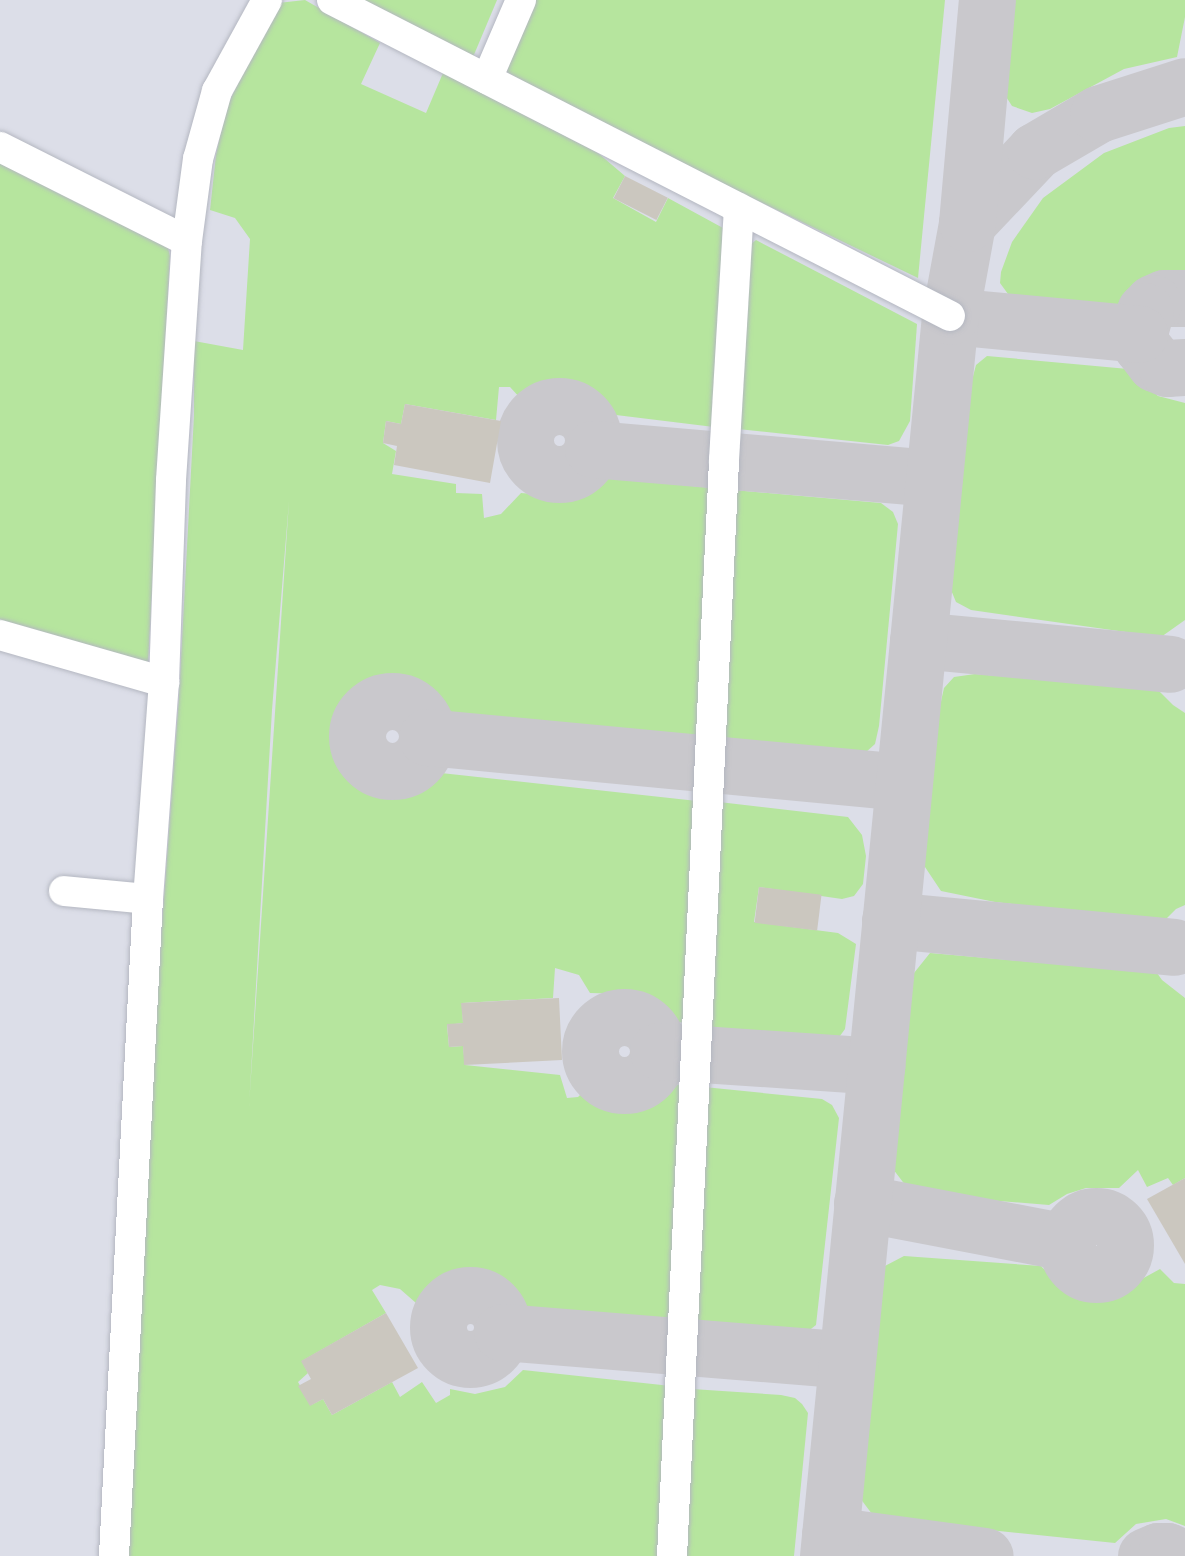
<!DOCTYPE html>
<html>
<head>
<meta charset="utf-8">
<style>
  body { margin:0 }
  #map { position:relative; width:1185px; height:1556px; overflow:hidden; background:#efe9e1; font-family:Figtree,sans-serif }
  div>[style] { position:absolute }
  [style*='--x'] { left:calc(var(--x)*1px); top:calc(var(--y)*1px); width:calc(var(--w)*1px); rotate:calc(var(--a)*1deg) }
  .airport>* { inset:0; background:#dcdee8; transform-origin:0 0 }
  .green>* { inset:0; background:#b6e59e }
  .taxiway>* { height:57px; margin:-28.5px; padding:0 28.5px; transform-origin:28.5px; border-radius:28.5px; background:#c9c8cc }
  .taxiway>.ring { margin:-28.5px; padding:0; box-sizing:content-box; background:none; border:57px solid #c9c8cc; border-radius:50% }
  .building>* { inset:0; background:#cbc7bf; transform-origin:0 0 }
  .roads { filter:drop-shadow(0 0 2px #b4b7c1) drop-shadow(0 0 2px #b4b7c1) }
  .minor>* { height:30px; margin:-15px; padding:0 15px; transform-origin:15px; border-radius:15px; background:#fff }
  span { translate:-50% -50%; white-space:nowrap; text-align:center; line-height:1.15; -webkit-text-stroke:6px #fff; paint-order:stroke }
</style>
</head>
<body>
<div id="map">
  <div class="airport">
    <i style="left:0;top:0;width:1185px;height:1556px"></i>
  </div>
  <div class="green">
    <i style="clip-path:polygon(evenodd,305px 0,380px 43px,361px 84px,426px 113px,443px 73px,598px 153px,625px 176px,613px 198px,656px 222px,668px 198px,723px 228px,714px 427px,616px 415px,589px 390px,569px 384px,541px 387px,521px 399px,510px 387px,499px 387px,496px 420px,405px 404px,401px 424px,386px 421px,383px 443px,396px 451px,392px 474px,456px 484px,456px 493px,482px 494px,484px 518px,501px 514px,521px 493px,560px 496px,586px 492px,609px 478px,713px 488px,698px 738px,438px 713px,417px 694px,398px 688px,383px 689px,364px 697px,351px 710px,347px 724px,339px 724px,339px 744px,347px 747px,350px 766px,366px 781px,382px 787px,399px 787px,419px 778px,434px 765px,441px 773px,697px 801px,687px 1022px,669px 1023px,663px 1006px,627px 994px,590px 993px,579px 975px,555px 968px,553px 998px,462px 1003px,463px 1023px,447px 1025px,449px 1047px,463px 1046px,465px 1065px,560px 1075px,567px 1098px,578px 1097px,584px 1091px,599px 1102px,614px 1107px,629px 1109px,650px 1102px,669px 1086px,685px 1084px,673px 1323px,529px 1309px,499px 1282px,480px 1279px,446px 1286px,416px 1303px,400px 1289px,380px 1285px,372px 1290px,386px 1313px,302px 1361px,308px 1373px,298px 1382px,311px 1405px,323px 1399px,332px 1415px,392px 1382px,400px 1397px,422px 1382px,436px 1403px,450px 1395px,450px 1389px,475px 1394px,505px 1387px,523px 1370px,671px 1386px,662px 1556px,126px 1556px,161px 938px,179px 697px,194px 415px,194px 341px,243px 350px,250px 239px,235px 218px,210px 210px,216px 155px,226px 108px,278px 3px,305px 0,289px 501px,249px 1106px,249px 1107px,272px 710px,289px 501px)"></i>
    <i style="clip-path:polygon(357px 0,497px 0,473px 57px)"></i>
    <i style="clip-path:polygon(535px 0,945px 0,918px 278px,611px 130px,505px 71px)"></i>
    <i style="clip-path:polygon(1009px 0,1185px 0,1185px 17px,1177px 57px,1124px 69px,1050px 109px,1032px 113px,1012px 106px,1003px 92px,1002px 69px)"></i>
    <i style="clip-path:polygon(1185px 126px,1185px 285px,1159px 290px,1136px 308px,1008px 294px,1000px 283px,1001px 272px,1012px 242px,1043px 198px,1104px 153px,1169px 128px)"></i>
    <i style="clip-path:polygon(0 160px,166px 240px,170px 256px,148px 663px,0 623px)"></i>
    <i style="clip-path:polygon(756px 240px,917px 324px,910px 421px,899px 441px,888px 445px,738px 429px,746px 248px)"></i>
    <i style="clip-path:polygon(987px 356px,1128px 369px,1158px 396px,1185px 403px,1185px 620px,1161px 637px,971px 610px,956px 602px,949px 585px,966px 403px,976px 365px)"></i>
    <i style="clip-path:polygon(734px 490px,881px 503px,893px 512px,898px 524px,879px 726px,875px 744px,865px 753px,851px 757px,721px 742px)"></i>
    <i style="clip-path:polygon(975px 674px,1157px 689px,1173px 705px,1185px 713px,1185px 905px,1176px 909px,1163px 922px,995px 902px,941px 891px,923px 864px,939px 710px,944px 688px,954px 677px)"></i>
    <i style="clip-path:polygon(719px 802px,848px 817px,862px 835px,866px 856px,863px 884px,854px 896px,842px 899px,759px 887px,754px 922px,838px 933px,856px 944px,845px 1029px,837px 1040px,823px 1041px,708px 1029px)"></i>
    <i style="clip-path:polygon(930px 953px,1157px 973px,1162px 980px,1185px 998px,1185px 1178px,1173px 1185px,1168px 1178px,1147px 1187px,1138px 1170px,1119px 1188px,1086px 1188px,1067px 1194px,1049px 1205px,912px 1194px,893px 1169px,914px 973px)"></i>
    <i style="clip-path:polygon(704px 1087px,822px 1099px,832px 1105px,839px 1118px,816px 1325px,798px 1339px,694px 1327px)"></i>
    <i style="clip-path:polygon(904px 1256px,1041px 1266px,1062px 1288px,1077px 1295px,1095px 1297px,1120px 1291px,1160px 1269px,1174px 1283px,1185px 1284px,1185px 1526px,1166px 1519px,1136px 1524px,1115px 1543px,875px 1518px,857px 1494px,883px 1267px)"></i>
    <i style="clip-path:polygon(692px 1389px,781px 1395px,795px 1398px,802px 1404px,808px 1413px,794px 1556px,682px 1556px)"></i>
  </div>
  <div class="taxiway">
    <i style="--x:967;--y:223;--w:99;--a:-46.6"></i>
    <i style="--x:1035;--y:151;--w:73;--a:-30.4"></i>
    <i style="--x:1098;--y:114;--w:91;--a:-17.8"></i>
    <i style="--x:1185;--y:298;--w:21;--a:180"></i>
    <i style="--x:1164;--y:298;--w:12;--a:156"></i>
    <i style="--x:1153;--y:303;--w:11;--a:135"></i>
    <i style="--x:1145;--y:311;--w:24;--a:105"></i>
    <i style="--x:1139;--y:334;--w:11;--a:80"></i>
    <i style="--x:1141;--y:345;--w:23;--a:52"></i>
    <i style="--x:1155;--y:363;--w:13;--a:23"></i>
    <i style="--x:1167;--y:368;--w:18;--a:-3"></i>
    <i style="--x:950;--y:316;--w:190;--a:5.4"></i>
    <i class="ring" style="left:525px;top:406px;width:11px;height:11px"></i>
    <i style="--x:593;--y:449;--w:342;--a:4.9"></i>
    <i style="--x:918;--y:640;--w:253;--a:5.4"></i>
    <i class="ring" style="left:357px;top:701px;width:13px;height:13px"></i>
    <i style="--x:427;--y:737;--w:479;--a:5.4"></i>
    <i style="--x:890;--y:920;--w:285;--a:5.4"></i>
    <i class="ring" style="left:590px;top:1017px;width:11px;height:11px"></i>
    <i style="--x:658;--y:1051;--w:219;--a:3.9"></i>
    <i style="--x:862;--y:1203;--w:209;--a:10.8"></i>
    <i class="ring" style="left:1067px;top:1216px;width:1px;height:1px"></i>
    <i class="ring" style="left:438px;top:1295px;width:7px;height:7px"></i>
    <i style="--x:502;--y:1332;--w:346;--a:4.6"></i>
    <i style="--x:830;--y:1535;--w:156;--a:7.7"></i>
    <i style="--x:828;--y:1556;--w:1246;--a:-84.38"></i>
    <i style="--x:950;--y:316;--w:95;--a:-79.6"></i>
    <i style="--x:967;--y:223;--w:224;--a:-84.9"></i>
    <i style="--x:1146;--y:1556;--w:13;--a:-23"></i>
    <i style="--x:1158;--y:1551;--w:9;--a:0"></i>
    <i style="--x:1167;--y:1551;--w:13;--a:23"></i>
  </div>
  <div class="building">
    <i style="left:625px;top:176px;width:48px;height:25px;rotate:27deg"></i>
    <i style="clip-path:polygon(405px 404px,501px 421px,490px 483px,394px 465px,397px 446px,383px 443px,386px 421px,401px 424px)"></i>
    <i style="left:759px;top:887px;width:63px;height:36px;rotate:7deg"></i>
    <i style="clip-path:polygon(559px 998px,562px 1060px,464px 1065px,463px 1046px,449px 1047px,447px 1024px,463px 1023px,461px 1003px)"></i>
    <i style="clip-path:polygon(1185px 1178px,1185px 1264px,1147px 1199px)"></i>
    <i style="clip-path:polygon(386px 1313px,418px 1368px,332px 1415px,323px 1399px,310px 1406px,298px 1386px,311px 1379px,301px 1361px)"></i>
  </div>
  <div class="roads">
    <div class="minor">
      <i style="--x:332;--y:0;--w:694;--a:27.08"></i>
      <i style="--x:487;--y:79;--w:86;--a:-66.7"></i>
      <i style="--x:0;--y:147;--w:209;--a:26.7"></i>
      <i style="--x:0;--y:635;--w:171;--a:16"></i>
      <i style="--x:64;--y:891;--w:84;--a:5.4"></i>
      <i style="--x:114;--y:1556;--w:658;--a:-87.04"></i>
      <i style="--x:148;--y:899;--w:218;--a:-85.8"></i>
      <i style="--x:164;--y:682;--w:202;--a:-88"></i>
      <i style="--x:171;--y:480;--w:240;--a:-86.2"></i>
      <i style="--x:187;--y:241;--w:83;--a:-82.4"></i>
      <i style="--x:198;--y:159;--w:71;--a:-74.4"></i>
      <i style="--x:217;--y:91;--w:104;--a:-61.2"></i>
      <i style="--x:672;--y:1556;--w:1097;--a:-87.28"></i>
      <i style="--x:724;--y:460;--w:252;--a:-86.6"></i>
    </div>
  </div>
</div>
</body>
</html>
